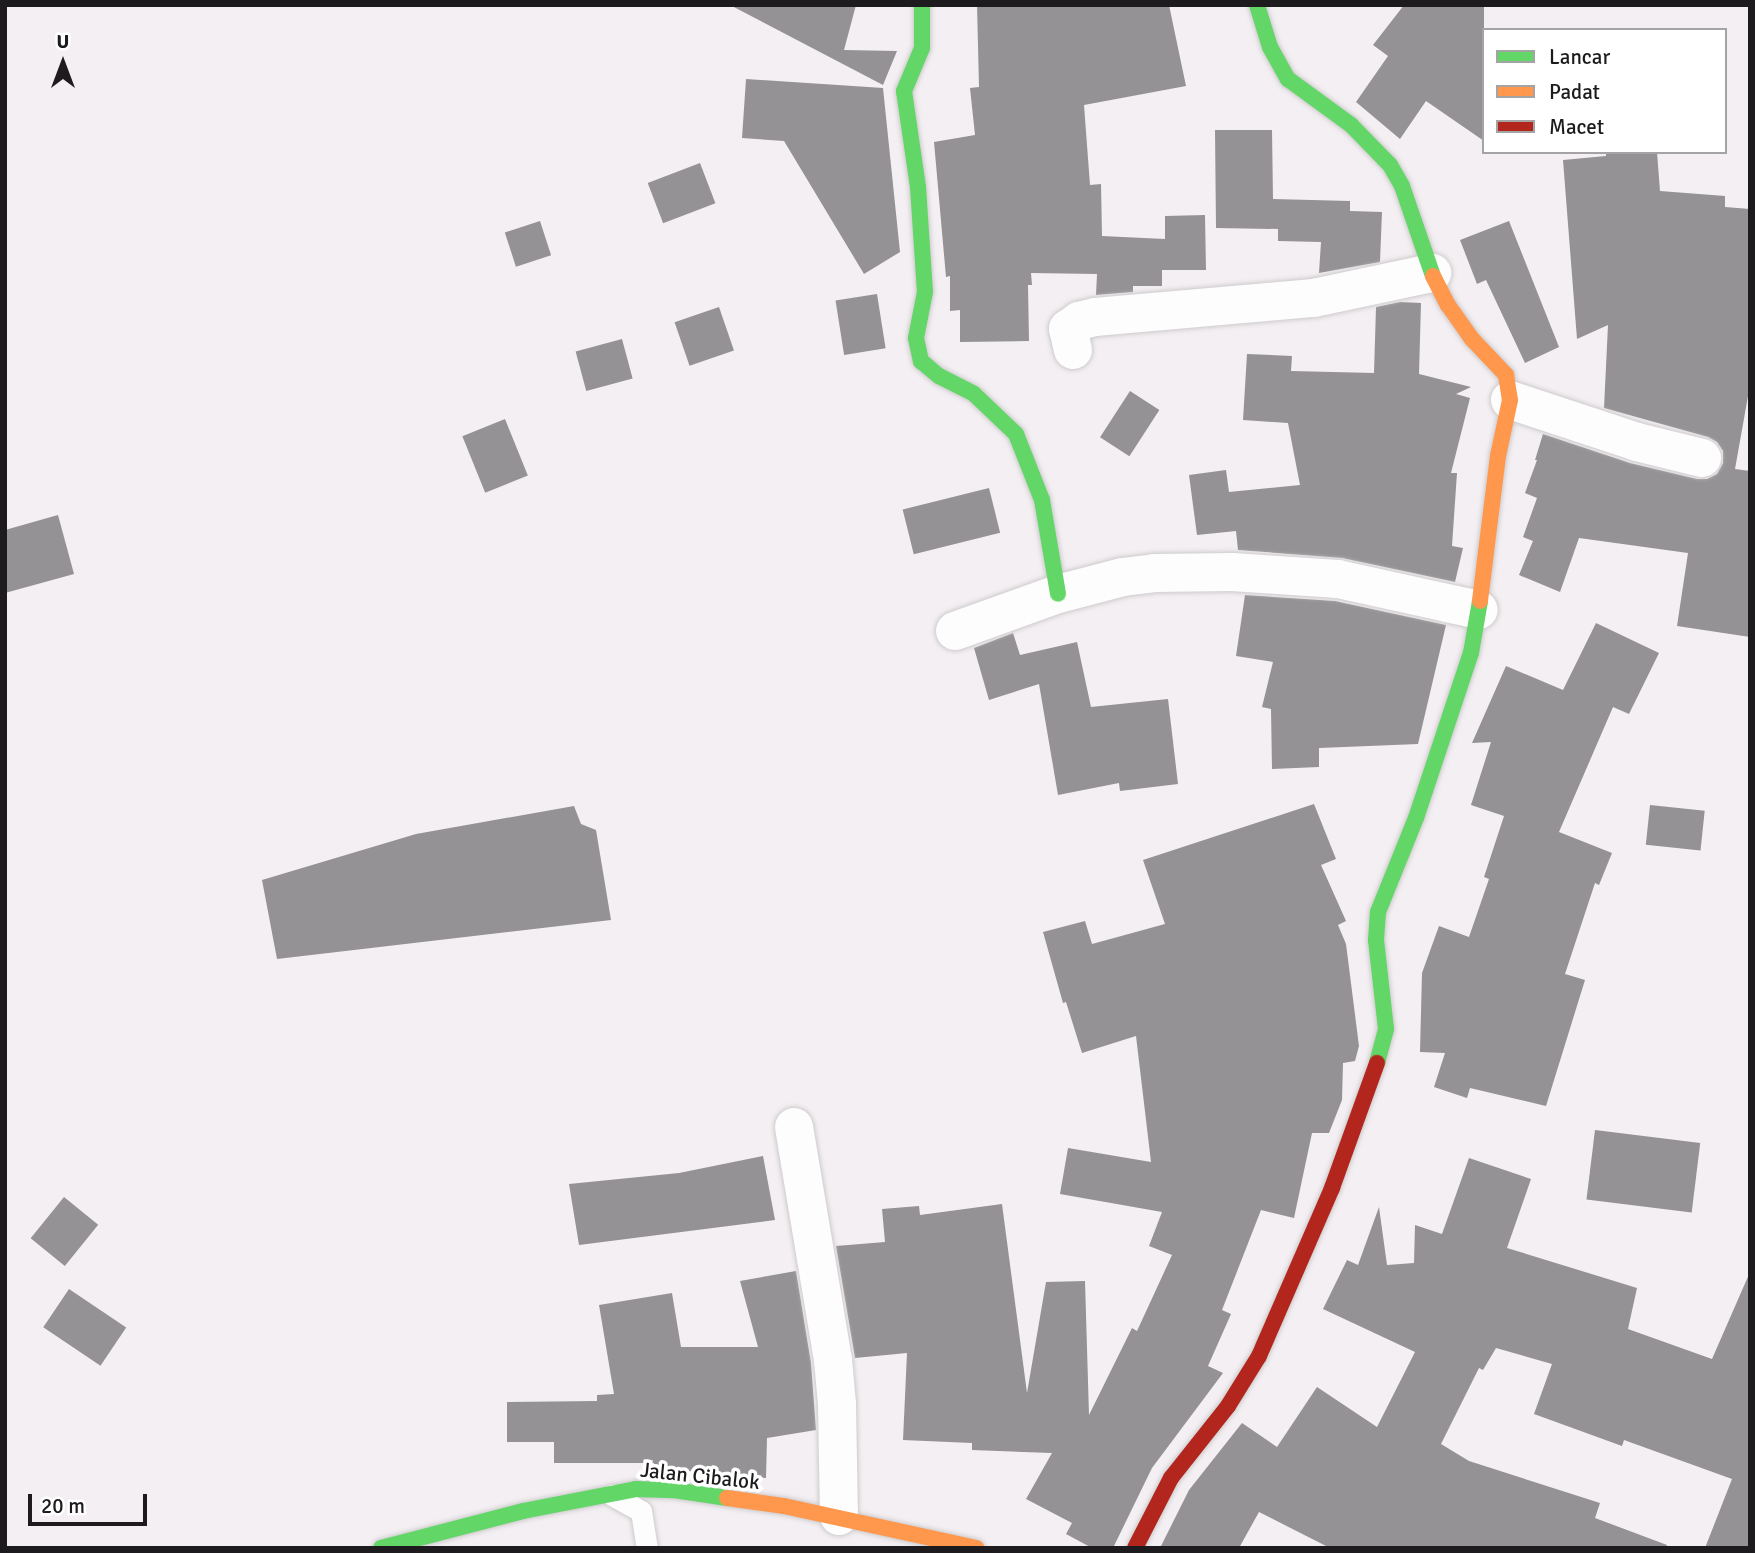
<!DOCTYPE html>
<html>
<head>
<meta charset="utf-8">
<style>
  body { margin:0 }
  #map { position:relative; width:1755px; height:1553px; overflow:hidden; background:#f3eff2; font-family:Signika,sans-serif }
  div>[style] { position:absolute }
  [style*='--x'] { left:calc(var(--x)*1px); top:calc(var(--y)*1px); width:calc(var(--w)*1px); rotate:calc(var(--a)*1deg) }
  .building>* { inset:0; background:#949294; transform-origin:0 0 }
  .roads { filter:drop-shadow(0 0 2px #cecbcd) drop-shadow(0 0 2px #cecbcd) }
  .lane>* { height:21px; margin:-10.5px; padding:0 10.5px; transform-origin:10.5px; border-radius:10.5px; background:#fdfdfd }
  .street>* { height:38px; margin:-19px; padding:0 19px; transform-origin:19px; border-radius:19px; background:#fdfdfd }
  .fast>* { height:16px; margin:-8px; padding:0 8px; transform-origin:8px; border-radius:8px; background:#63d668 }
  .slow>* { height:16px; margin:-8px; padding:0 8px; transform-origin:8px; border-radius:8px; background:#ff974d }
  .jam>* { height:16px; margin:-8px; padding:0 8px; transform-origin:8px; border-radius:8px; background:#b3261e }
  span { translate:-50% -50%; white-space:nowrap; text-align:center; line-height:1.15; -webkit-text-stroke:7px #fff; paint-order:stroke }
  .street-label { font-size:21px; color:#1d1b1d }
  .frame { position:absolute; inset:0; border:7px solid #1d1b1d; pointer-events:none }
  .legend { position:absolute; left:1482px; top:28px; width:245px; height:126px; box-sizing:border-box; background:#fff; border:2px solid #a5a4a5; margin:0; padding:9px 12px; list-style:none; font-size:21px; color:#1d1b1d }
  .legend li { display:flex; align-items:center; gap:14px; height:35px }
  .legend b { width:35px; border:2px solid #a5a4a5 }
  .north { position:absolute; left:28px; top:28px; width:70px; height:70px; -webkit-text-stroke:5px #fff; paint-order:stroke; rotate:0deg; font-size:19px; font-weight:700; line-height:28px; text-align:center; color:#1d1b1d }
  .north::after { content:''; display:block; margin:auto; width:24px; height:32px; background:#1d1b1d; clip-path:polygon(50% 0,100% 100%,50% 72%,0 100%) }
  .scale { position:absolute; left:28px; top:1494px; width:119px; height:32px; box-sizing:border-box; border:4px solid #1d1b1d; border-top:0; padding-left:9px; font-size:21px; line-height:24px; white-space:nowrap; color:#1d1b1d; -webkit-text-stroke:5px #fff; paint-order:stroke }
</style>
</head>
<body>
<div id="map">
  <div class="building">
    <i style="clip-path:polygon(730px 5px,856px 5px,844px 50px,897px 51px,883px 85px)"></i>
    <i style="clip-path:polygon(977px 5px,1169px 5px,1186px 86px,1084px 105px,1090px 185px,1101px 184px,1102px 236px,1165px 239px,1165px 216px,1205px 215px,1206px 270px,1162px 270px,1162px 286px,1133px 286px,1133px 292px,1096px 295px,1097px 274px,1031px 273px,1032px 285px,1028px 285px,1029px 341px,960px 342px,960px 310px,950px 311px,950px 276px,946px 277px,934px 142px,975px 135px,970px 88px,979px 87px)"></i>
    <i style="clip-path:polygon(1404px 5px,1484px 5px,1484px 141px,1426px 101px,1400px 139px,1356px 102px,1388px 56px,1373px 45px)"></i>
    <i style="clip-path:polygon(746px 79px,883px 88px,900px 252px,864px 274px,784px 141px,742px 138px)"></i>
    <i style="clip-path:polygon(1215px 130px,1272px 130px,1273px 199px,1350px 201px,1350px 211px,1382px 212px,1380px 262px,1319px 273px,1321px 242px,1278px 241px,1278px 229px,1216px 228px)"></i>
    <i style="clip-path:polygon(1606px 152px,1657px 152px,1660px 191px,1725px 196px,1725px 207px,1750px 209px,1750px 385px,1735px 469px,1750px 471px,1750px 637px,1677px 626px,1688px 553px,1579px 538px,1560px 592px,1519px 575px,1533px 541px,1523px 537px,1537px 498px,1525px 493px,1537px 460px,1535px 460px,1543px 434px,1630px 463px,1697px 479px,1707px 479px,1717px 474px,1723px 463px,1723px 451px,1717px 442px,1708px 437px,1604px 408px,1608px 325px,1577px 339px,1563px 160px,1606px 156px)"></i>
    <i style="left:700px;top:163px;width:43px;height:56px;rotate:69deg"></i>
    <i style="left:540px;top:221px;width:36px;height:37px;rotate:72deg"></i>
    <i style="clip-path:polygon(1509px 221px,1559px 347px,1525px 363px,1486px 280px,1477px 284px,1460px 240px)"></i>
    <i style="left:877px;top:294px;width:55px;height:42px;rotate:81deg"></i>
    <i style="clip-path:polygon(1400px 302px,1421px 303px,1419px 374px,1471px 387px,1456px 394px,1470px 398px,1451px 473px,1457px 473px,1452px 546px,1463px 548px,1455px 582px,1342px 558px,1238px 550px,1236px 531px,1197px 535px,1189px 475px,1226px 470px,1229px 492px,1300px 485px,1288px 423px,1243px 420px,1247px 354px,1292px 356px,1291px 371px,1374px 373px,1376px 307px)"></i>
    <i style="left:719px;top:307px;width:46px;height:47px;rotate:71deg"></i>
    <i style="left:622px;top:339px;width:41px;height:48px;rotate:75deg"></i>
    <i style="left:1130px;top:391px;width:35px;height:55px;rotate:33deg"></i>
    <i style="left:505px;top:419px;width:61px;height:46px;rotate:68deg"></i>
    <i style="left:989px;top:488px;width:46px;height:89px;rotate:76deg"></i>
    <i style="clip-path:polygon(58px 515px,74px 574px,5px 593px,5px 530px)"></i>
    <i style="clip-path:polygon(1245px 595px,1335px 601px,1446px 625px,1418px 744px,1319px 748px,1319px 767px,1272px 769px,1271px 709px,1262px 707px,1273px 662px,1236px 656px)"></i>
    <i style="clip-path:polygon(1596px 623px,1659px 653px,1629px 714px,1613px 707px,1559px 832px,1612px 853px,1599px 885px,1595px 883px,1565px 974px,1585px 980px,1546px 1106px,1470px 1088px,1467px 1098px,1434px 1087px,1445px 1053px,1420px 1052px,1422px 973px,1439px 926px,1469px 937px,1489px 879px,1484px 877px,1504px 816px,1471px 805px,1491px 742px,1472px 743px,1506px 666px,1563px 690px)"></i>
    <i style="clip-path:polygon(1013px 633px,1020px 655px,1077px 642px,1091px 707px,1168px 699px,1178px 784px,1120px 791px,1119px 783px,1058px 795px,1039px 684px,989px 700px,974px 648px)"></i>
    <i style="clip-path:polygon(1314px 804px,1336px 859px,1321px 865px,1346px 921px,1338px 925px,1346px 944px,1359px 1046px,1355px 1061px,1343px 1063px,1342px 1100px,1329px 1133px,1312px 1133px,1294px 1218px,1261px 1210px,1222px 1310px,1231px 1314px,1208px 1366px,1223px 1373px,1152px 1468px,1113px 1548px,1092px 1548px,1066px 1534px,1072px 1523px,1026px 1499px,1052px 1453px,972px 1450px,972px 1443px,903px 1440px,907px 1353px,855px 1358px,836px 1246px,885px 1242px,882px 1209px,919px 1206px,920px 1215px,1002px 1204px,1027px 1393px,1046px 1282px,1085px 1281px,1089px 1415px,1132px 1328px,1137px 1331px,1172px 1255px,1149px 1246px,1162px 1212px,1060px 1194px,1068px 1148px,1151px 1162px,1136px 1036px,1082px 1053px,1066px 1002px,1063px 1003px,1043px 932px,1085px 921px,1092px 944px,1165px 924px,1143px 860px)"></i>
    <i style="left:1650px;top:805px;width:55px;height:40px;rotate:6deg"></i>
    <i style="clip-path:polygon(574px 806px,581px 824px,596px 830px,611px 920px,277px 959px,262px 880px,416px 834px)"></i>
    <i style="left:1595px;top:1130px;width:106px;height:70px;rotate:7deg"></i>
    <i style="clip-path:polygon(763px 1156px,775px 1220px,579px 1245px,569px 1184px,679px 1173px)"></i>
    <i style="clip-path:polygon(1469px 1158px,1531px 1179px,1507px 1248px,1637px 1288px,1628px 1329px,1712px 1359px,1750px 1272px,1750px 1548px,1705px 1548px,1732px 1479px,1624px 1440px,1622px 1446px,1534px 1414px,1552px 1364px,1496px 1348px,1483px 1370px,1479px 1368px,1441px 1444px,1469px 1461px,1600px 1503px,1595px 1518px,1667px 1545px,1666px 1548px,1330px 1548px,1259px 1512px,1239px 1548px,1160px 1548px,1189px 1490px,1242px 1423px,1277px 1447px,1317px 1387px,1377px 1427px,1415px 1352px,1323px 1309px,1347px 1260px,1358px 1265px,1379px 1207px,1387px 1265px,1414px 1263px,1415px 1225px,1442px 1234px)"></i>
    <i style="left:64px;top:1197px;width:44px;height:53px;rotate:39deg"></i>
    <i style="clip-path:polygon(796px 1271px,811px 1363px,816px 1430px,767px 1438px,766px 1478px,654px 1468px,654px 1463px,554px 1463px,554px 1442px,507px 1442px,507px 1402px,597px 1401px,597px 1395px,614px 1394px,599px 1305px,672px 1293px,681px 1347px,758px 1347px,740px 1281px)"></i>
    <i style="left:69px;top:1289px;width:69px;height:46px;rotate:34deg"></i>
  </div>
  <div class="roads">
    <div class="lane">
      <i style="--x:612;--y:1495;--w:33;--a:29"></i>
      <i style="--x:641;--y:1511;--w:37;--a:81"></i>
    </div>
    <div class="street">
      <i style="--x:1073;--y:350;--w:22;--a:-103"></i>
      <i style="--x:1068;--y:329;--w:14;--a:-36"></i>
      <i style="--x:1079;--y:321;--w:16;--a:-14"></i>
      <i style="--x:1095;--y:317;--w:220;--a:-5"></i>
      <i style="--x:1314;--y:298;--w:121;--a:-12"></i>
      <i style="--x:1510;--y:400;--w:134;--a:18.3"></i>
      <i style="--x:1637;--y:442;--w:67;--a:13.8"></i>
      <i style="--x:955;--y:631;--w:109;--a:-19.8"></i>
      <i style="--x:1058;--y:594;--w:67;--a:-14.7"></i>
      <i style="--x:1123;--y:577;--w:32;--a:-7"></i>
      <i style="--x:1155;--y:573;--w:77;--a:-0.7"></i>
      <i style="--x:1232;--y:572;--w:106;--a:3.8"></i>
      <i style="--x:1338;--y:579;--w:144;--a:12.4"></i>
      <i style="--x:794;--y:1127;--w:236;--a:80.5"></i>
      <i style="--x:833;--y:1360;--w:44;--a:84.8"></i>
      <i style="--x:837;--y:1404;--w:112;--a:89"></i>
    </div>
    <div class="fast">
      <i style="--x:922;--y:5;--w:43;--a:90"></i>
      <i style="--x:922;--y:48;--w:47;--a:112.7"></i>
      <i style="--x:904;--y:91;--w:97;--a:81.7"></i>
      <i style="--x:918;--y:187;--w:105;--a:86.2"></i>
      <i style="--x:925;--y:292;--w:47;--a:101.1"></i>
      <i style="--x:916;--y:338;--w:24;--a:78"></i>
      <i style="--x:921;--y:361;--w:23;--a:40"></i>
      <i style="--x:939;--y:376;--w:39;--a:27"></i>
      <i style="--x:974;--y:394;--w:58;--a:43.6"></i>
      <i style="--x:1016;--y:434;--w:71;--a:68.5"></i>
      <i style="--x:1042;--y:500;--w:95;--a:80.3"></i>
      <i style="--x:1257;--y:5;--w:44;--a:72.8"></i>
      <i style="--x:1270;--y:47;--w:37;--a:61"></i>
      <i style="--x:1288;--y:79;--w:78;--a:36.1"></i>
      <i style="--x:1351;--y:125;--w:56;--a:45.7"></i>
      <i style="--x:1390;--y:165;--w:24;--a:60"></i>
      <i style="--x:1402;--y:186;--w:95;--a:71"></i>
      <i style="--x:1377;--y:1063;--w:35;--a:-75"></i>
      <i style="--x:1386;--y:1029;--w:90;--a:-96.4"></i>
      <i style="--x:1376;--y:940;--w:28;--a:-86"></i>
      <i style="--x:1378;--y:912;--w:101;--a:-68"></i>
      <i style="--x:1416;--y:818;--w:174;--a:-71.6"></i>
      <i style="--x:1471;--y:653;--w:53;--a:-80.2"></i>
      <i style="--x:381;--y:1548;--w:147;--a:-14.6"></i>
      <i style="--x:523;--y:1511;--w:115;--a:-11"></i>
      <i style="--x:636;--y:1489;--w:38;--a:2"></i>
      <i style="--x:674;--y:1490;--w:54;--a:8.6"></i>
    </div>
    <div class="slow">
      <i style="--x:1433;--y:276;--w:33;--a:63"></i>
      <i style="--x:1448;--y:305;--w:42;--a:54.8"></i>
      <i style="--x:1472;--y:339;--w:50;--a:46.6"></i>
      <i style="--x:1506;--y:375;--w:25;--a:81"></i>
      <i style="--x:1510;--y:400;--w:57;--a:102.1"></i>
      <i style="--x:1498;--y:456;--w:146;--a:97.1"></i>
      <i style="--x:727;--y:1498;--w:58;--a:8"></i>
      <i style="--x:784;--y:1506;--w:197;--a:12.3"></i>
    </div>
    <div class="jam">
      <i style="--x:1135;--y:1548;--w:79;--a:-62.8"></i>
      <i style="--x:1171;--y:1478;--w:92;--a:-51.6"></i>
      <i style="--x:1228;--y:1406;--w:59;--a:-58.2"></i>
      <i style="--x:1259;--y:1356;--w:183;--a:-66.5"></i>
      <i style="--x:1332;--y:1188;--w:133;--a:-70.2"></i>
    </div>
  </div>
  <div class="street-label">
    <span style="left:700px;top:1476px;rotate:6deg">Jalan Cibalok</span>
  </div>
  <div class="frame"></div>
  <ul class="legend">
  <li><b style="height:9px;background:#63d668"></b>Lancar</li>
  <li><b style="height:9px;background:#ff974d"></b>Padat</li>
  <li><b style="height:9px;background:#b3261e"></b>Macet</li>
  </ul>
  <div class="north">U</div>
  <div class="scale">20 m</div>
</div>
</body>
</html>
